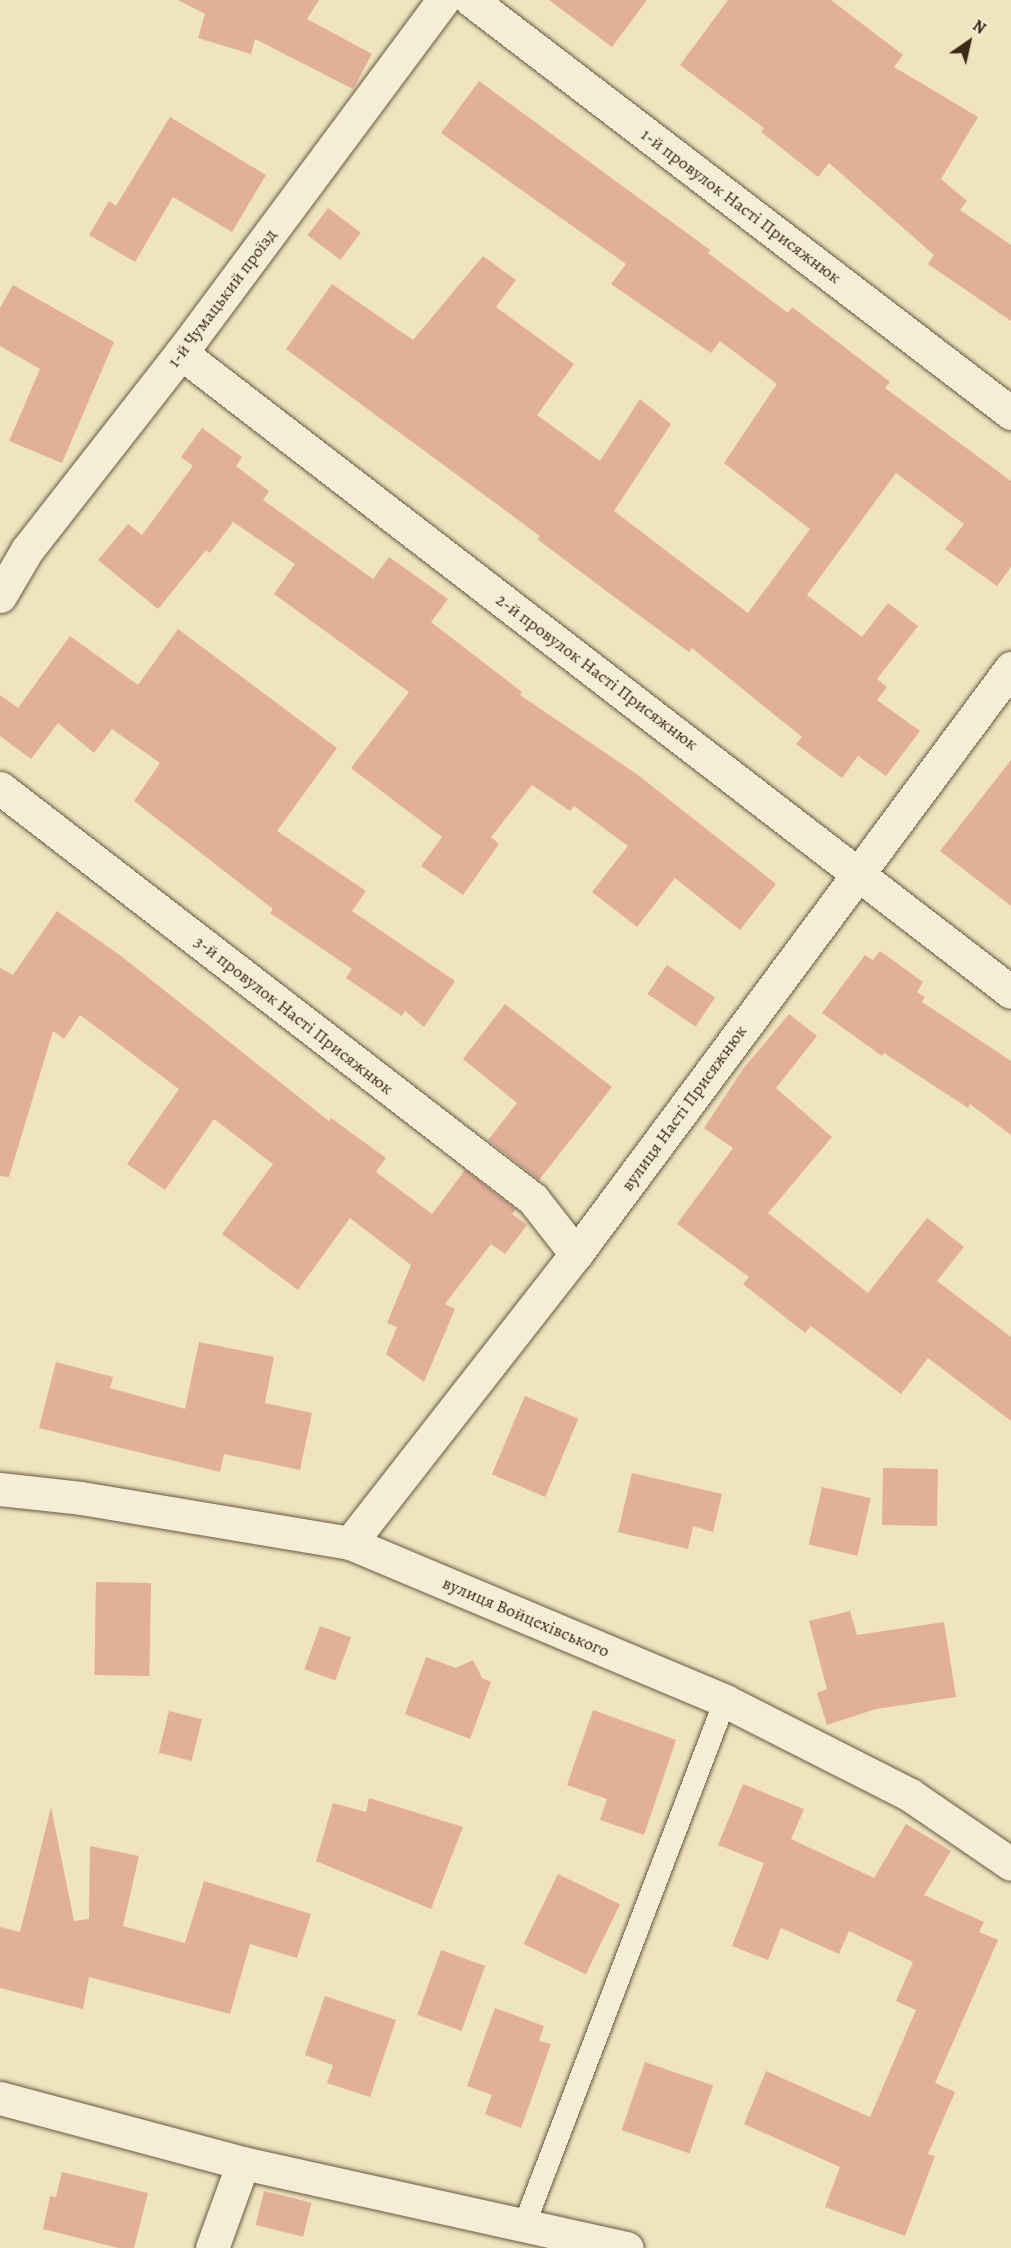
<!DOCTYPE html>
<html>
<head>
<meta charset="utf-8">
<style>
  body { margin:0 }
  #map { position:relative; width:1011px; height:2248px; overflow:hidden; background:#f0e4bf; font-family:Alegreya,serif }
  div>[style] { position:absolute }
  [style*='--x'] { left:calc(var(--x)*1px); top:calc(var(--y)*1px); width:calc(var(--w)*1px); rotate:calc(var(--a)*1deg) }
  .building>* { inset:0; background:#e2af99; transform-origin:0 0 }
  .roads { filter:drop-shadow(0 0 2px #685842) drop-shadow(0 0 2px #685842) }
  .service>* { height:22px; margin:-11px; padding:0 11px; transform-origin:11px; border-radius:11px; background:#f5edd5 }
  .minor>* { height:33px; margin:-16.5px; padding:0 16.5px; transform-origin:16.5px; border-radius:16.5px; background:#f5edd5 }
  span { translate:-50% -50%; white-space:nowrap; text-align:center; line-height:1.15; -webkit-text-stroke:6px #f5edd5; paint-order:stroke }
  .street-label { font-size:18px; color:#3b2919 }
  .north { position:absolute; left:939px; top:12px; width:60px; height:60px; -webkit-text-stroke:4px #f5edd5; paint-order:stroke; rotate:34deg; font-size:16px; font-weight:700; line-height:24px; text-align:center; color:#3b2919 }
  .north::after { content:''; display:block; margin:auto; width:21px; height:27px; background:#3b2919; clip-path:polygon(50% 0,100% 100%,50% 72%,0 100%) }
</style>
</head>
<body>
<div id="map">
  <div class="building">
    <i style="clip-path:polygon(178px 0,319px 0,307px 19px,372px 54px,353px 89px,255px 39px,251px 54px,198px 38px,205px 14px)"></i>
    <i style="clip-path:polygon(549px 0,647px 0,612px 47px)"></i>
    <i style="clip-path:polygon(728px 0,831px 0,903px 55px,894px 67px,978px 117px,941px 179px,967px 201px,960px 210px,1011px 245px,1011px 321px,928px 264px,934px 255px,829px 163px,818px 177px,761px 132px,764px 128px,680px 65px)"></i>
    <i style="clip-path:polygon(479px 81px,710px 250px,708px 253px,788px 313px,792px 307px,890px 382px,885px 388px,1011px 481px,1011px 567px,997px 586px,945px 549px,964px 524px,896px 473px,807px 595px,862px 637px,888px 603px,918px 626px,877px 679px,887px 687px,877px 700px,920px 731px,886px 776px,858px 756px,842px 778px,796px 744px,802px 737px,692px 648px,689px 652px,617px 599px,537px 539px,540px 536px,286px 349px,332px 284px,413px 340px,483px 256px,516px 280px,496px 307px,574px 364px,537px 415px,600px 461px,640px 399px,671px 424px,614px 511px,748px 613px,810px 529px,724px 463px,777px 384px,720px 341px,711px 353px,611px 284px,626px 264px,441px 133px)"></i>
    <i style="clip-path:polygon(170px 117px,266px 175px,232px 232px,173px 197px,135px 262px,89px 235px,109px 201px,116px 206px)"></i>
    <i style="left:328px;top:208px;width:41px;height:34px;rotate:37deg"></i>
    <i style="clip-path:polygon(13px 285px,114px 342px,62px 463px,9px 441px,40px 369px,0 346px,0 308px)"></i>
    <i style="clip-path:polygon(202px 428px,242px 457px,236px 466px,269px 491px,263px 500px,373px 579px,389px 557px,448px 599px,431px 622px,522px 692px,520px 695px,638px 775px,776px 884px,740px 930px,675px 878px,637px 927px,592px 892px,628px 846px,574px 806px,570px 811px,532px 785px,491px 837px,499px 844px,463px 895px,421px 866px,442px 837px,351px 768px,409px 692px,274px 594px,295px 564px,233px 522px,210px 553px,206px 550px,158px 609px,98px 560px,128px 524px,142px 535px,193px 466px,181px 457px)"></i>
    <i style="clip-path:polygon(178px 629px,337px 748px,277px 831px,366px 891px,352px 911px,455px 981px,424px 1027px,405px 1011px,402px 1016px,346px 978px,352px 969px,270px 913px,273px 909px,134px 801px,160px 763px,112px 729px,94px 753px,58px 723px,31px 759px,0 736px,0 695px,18px 708px,70px 636px,138px 685px)"></i>
    <i style="clip-path:polygon(1011px 760px,1011px 906px,940px 851px)"></i>
    <i style="clip-path:polygon(57px 911px,121px 956px,329px 1121px,331px 1118px,386px 1158px,376px 1172px,432px 1214px,465px 1170px,516px 1209px,512px 1214px,527px 1225px,505px 1254px,491px 1244px,445px 1304px,455px 1309px,424px 1382px,386px 1354px,397px 1327px,387px 1323px,411px 1265px,350px 1218px,298px 1290px,222px 1234px,273px 1164px,214px 1119px,165px 1190px,127px 1164px,179px 1089px,80px 1015px,64px 1039px,53px 1031px,9px 1177px,0 1176px,0 968px,13px 975px)"></i>
    <i style="clip-path:polygon(880px 951px,923px 982px,917px 992px,925px 997px,922px 1002px,1011px 1061px,1011px 1135px,970px 1104px,968px 1108px,884px 1053px,882px 1056px,822px 1013px,865px 955px,873px 960px)"></i>
    <i style="left:667px;top:965px;width:58px;height:35px;rotate:34deg"></i>
    <i style="clip-path:polygon(505px 1004px,612px 1087px,539px 1180px,488px 1140px,517px 1103px,463px 1059px)"></i>
    <i style="clip-path:polygon(789px 1014px,817px 1036px,776px 1088px,832px 1137px,768px 1213px,868px 1293px,927px 1218px,964px 1247px,937px 1281px,1011px 1337px,1011px 1421px,928px 1358px,901px 1394px,811px 1326px,805px 1333px,743px 1284px,749px 1277px,677px 1224px,733px 1148px,704px 1128px,743px 1069px)"></i>
    <i style="clip-path:polygon(199px 1342px,274px 1357px,265px 1403px,312px 1413px,300px 1470px,224px 1454px,220px 1472px,39px 1428px,56px 1362px,113px 1377px,110px 1388px,185px 1409px)"></i>
    <i style="left:525px;top:1396px;width:58px;height:85px;rotate:23deg"></i>
    <i style="left:883px;top:1468px;width:55px;height:57px;rotate:1deg"></i>
    <i style="clip-path:polygon(632px 1473px,722px 1494px,713px 1532px,693px 1526px,688px 1549px,618px 1532px)"></i>
    <i style="left:822px;top:1487px;width:50px;height:59px;rotate:13deg"></i>
    <i style="left:96px;top:1582px;width:55px;height:93px;rotate:1deg"></i>
    <i style="clip-path:polygon(850px 1611px,857px 1635px,944px 1622px,956px 1697px,876px 1709px,827px 1725px,817px 1693px,827px 1689px,809px 1621px)"></i>
    <i style="left:320px;top:1626px;width:33px;height:46px;rotate:20deg"></i>
    <i style="clip-path:polygon(426px 1657px,456px 1668px,473px 1660px,482px 1678px,491px 1682px,470px 1739px,405px 1714px)"></i>
    <i style="clip-path:polygon(593px 1710px,676px 1740px,644px 1835px,600px 1820px,607px 1799px,567px 1785px)"></i>
    <i style="left:169px;top:1711px;width:34px;height:43px;rotate:14deg"></i>
    <i style="clip-path:polygon(743px 1784px,804px 1809px,791px 1839px,874px 1878px,906px 1824px,951px 1851px,924px 1895px,984px 1922px,979px 1932px,998px 1940px,935px 2083px,955px 2092px,928px 2154px,935px 2156px,905px 2236px,825px 2207px,840px 2167px,744px 2124px,766px 2071px,870px 2117px,916px 2010px,896px 2001px,913px 1962px,849px 1931px,839px 1954px,781px 1928px,768px 1960px,732px 1946px,764px 1863px,718px 1845px)"></i>
    <i style="clip-path:polygon(369px 1798px,463px 1827px,431px 1909px,316px 1861px,333px 1803px,366px 1812px)"></i>
    <i style="clip-path:polygon(51px 1807px,74px 1921px,89px 1919px,90px 1846px,139px 1856px,123px 1926px,185px 1943px,204px 1881px,311px 1914px,297px 1958px,250px 1944px,230px 2014px,89px 1977px,83px 2009px,0 1988px,0 1927px,20px 1932px)"></i>
    <i style="left:558px;top:1874px;width:69px;height:78px;rotate:26deg"></i>
    <i style="left:441px;top:1950px;width:47px;height:69px;rotate:20deg"></i>
    <i style="clip-path:polygon(325px 1996px,396px 2020px,370px 2097px,327px 2083px,333px 2065px,305px 2055px)"></i>
    <i style="clip-path:polygon(495px 2008px,544px 2026px,539px 2041px,551px 2044px,521px 2128px,485px 2114px,492px 2095px,467px 2086px)"></i>
    <i style="left:645px;top:2062px;width:72px;height:72px;rotate:19deg"></i>
    <i style="clip-path:polygon(62px 2172px,148px 2193px,134px 2248px,118px 2248px,43px 2229px,50px 2196px,56px 2197px)"></i>
    <i style="left:264px;top:2191px;width:49px;height:35px;rotate:14deg"></i>
  </div>
  <div class="roads">
    <div class="service">
      <i style="--x:525;--y:2223;--w:559;--a:-69.04"></i>
    </div>
    <div class="minor">
      <i style="--x:471;--y:0;--w:680;--a:37.41"></i>
      <i style="--x:181;--y:353;--w:1047;--a:37.59"></i>
      <i style="--x:0;--y:596;--w:53;--a:-59.6"></i>
      <i style="--x:27;--y:550;--w:250;--a:-52"></i>
      <i style="--x:181;--y:353;--w:440;--a:-53.4"></i>
      <i style="--x:0;--y:788;--w:673;--a:37.64"></i>
      <i style="--x:533;--y:1199;--w:70;--a:52"></i>
      <i style="--x:0;--y:1489;--w:81;--a:6.3"></i>
      <i style="--x:81;--y:1498;--w:273;--a:9.5"></i>
      <i style="--x:350;--y:1543;--w:407;--a:22.8"></i>
      <i style="--x:725;--y:1701;--w:208;--a:26.9"></i>
      <i style="--x:910;--y:1795;--w:122;--a:34.3"></i>
      <i style="--x:350;--y:1543;--w:367;--a:-52"></i>
      <i style="--x:576;--y:1254;--w:730;--a:-53.41"></i>
      <i style="--x:0;--y:2098;--w:252;--a:15"></i>
      <i style="--x:243;--y:2163;--w:393;--a:12.5"></i>
      <i style="--x:212;--y:2248;--w:90;--a:-70"></i>
    </div>
  </div>
  <div class="street-label">
    <span style="left:741px;top:206px;rotate:37deg">1-й провулок Насті Присяжнюк</span>
    <span style="left:222px;top:298px;rotate:-53deg">1-й Чумацький проїзд</span>
    <span style="left:597px;top:672px;rotate:37deg">2-й провулок Насті Присяжнюк</span>
    <span style="left:294px;top:1015px;rotate:38deg">3-й провулок Насті Присяжнюк</span>
    <span style="left:684px;top:1108px;rotate:-54deg">вулиця Насті Присяжнюк</span>
    <span style="left:526px;top:1617px;rotate:23deg">вулиця Войцехівського</span>
  </div>
  <div class="north">N</div>
</div>
</body>
</html>
